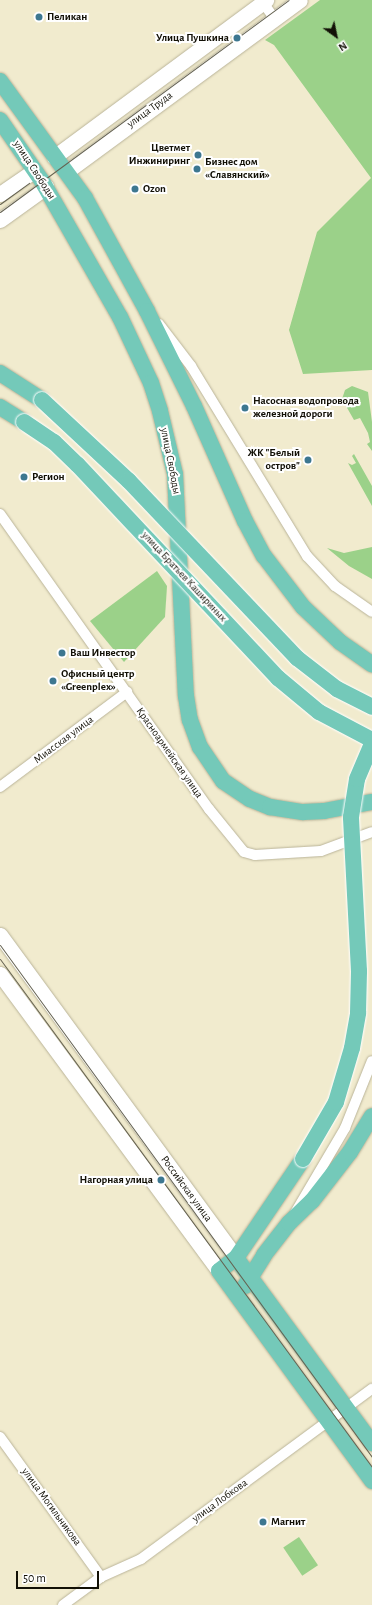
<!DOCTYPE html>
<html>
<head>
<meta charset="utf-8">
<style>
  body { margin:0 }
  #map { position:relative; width:372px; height:1605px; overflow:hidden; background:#f1ebce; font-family:"Alegreya Sans",sans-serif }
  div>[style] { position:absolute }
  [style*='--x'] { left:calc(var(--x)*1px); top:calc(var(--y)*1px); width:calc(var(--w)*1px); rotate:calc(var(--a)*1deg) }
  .green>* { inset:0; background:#9bd189; transform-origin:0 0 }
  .roads { filter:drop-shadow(0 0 1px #bab499) drop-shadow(0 0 1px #bab499) }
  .street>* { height:10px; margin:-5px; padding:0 5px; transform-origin:5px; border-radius:5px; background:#fff }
  .secondary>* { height:15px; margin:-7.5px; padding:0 7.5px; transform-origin:7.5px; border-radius:7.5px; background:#fff }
  .primary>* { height:16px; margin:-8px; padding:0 8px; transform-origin:8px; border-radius:8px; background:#74c9b9 }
  .tram>* { height:1px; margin:-0.5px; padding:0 0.5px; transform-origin:0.5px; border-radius:0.5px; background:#656251 }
  .bridges { filter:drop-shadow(0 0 1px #fff) drop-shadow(0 0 1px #fff) }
  .primary-bridge>* { height:16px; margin:-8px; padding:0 8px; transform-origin:8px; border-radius:8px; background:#74c9b9 }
  .dots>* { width:11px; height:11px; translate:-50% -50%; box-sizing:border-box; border:2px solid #fff; border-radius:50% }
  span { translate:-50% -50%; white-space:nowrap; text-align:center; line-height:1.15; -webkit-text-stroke:4px #fff; paint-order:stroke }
  .poi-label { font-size:11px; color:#121006; font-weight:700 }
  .left { translate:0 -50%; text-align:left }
  .right { translate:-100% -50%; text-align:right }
  .street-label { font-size:11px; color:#121006 }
  .north { position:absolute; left:316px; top:16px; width:40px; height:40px; -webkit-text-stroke:3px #fff; paint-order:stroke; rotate:147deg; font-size:11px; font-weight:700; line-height:16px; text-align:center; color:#121006 }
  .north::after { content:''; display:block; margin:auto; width:14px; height:18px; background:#121006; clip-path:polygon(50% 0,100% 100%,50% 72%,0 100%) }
  .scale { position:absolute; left:16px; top:1571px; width:83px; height:18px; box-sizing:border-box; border:2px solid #121006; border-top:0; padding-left:5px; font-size:12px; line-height:14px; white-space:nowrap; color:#121006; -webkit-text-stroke:3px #fff; paint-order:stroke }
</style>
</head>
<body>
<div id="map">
  <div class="green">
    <i style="clip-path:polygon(320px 0,372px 0,372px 370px,303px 374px,289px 330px,317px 232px,371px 178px,274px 45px,265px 40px)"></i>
    <i style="clip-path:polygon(352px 386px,368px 392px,372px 422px,372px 451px,367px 444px,370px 442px,368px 433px,360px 418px,354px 420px,342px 399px,345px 390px)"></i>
    <i style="clip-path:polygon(354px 454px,372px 486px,372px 506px,348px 463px,352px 465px,356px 463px,352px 456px)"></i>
    <i style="clip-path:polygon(372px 547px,372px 579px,349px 566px,327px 548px,344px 553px)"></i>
    <i style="clip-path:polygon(157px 571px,167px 586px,165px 617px,124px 662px,90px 621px)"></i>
    <i style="left:299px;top:1537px;width:34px;height:19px;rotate:56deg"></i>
  </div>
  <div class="roads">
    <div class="street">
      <i style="--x:261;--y:0;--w:22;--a:54"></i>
      <i style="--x:159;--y:324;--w:53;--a:52.7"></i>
      <i style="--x:191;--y:366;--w:223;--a:58.6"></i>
      <i style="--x:307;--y:556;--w:41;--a:47"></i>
      <i style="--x:335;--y:586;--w:45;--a:35.1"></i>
      <i style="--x:0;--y:514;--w:362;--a:54.7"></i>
      <i style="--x:209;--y:809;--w:55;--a:50.9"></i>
      <i style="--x:244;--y:852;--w:11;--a:15"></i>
      <i style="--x:255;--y:855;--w:66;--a:-3.5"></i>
      <i style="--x:321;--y:851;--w:54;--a:-20.4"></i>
      <i style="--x:0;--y:787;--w:159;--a:-36.8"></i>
      <i style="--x:295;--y:1213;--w:99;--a:-59.5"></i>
      <i style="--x:345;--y:1128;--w:72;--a:-68.1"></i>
      <i style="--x:0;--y:1437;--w:173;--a:54.2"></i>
      <i style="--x:63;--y:1605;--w:47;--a:-36.4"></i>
      <i style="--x:101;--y:1577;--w:44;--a:-24.2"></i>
      <i style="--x:141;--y:1559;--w:287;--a:-36.4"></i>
    </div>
    <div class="secondary">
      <i style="--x:54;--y:157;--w:264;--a:-36.5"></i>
      <i style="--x:66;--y:172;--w:290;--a:-36.3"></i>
      <i style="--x:0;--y:194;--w:42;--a:-34.4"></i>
      <i style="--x:0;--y:220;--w:57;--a:-35.7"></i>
      <i style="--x:0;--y:935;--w:400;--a:53.8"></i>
      <i style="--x:0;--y:974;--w:369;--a:53.6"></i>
    </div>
    <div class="primary">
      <i style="--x:0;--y:81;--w:145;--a:54"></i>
      <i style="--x:85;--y:198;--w:129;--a:61.2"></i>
      <i style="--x:147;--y:311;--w:106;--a:63.7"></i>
      <i style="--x:194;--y:406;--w:126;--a:66.1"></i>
      <i style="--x:245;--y:521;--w:40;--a:62"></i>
      <i style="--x:264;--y:556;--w:64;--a:52.6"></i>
      <i style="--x:303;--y:607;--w:51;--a:43.4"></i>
      <i style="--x:340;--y:642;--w:39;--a:35"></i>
      <i style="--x:0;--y:120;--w:74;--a:55.5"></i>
      <i style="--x:42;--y:181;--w:157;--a:60.2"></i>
      <i style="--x:120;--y:317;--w:73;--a:64.8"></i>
      <i style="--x:151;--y:383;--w:29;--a:72"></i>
      <i style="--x:160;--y:411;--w:65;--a:76.6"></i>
      <i style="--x:175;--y:474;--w:222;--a:87.2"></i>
      <i style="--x:186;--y:696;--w:24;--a:81"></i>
      <i style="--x:190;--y:720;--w:29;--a:70"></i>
      <i style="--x:200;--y:747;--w:41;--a:55.9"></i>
      <i style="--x:223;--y:781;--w:32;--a:34"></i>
      <i style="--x:250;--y:799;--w:22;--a:22"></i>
      <i style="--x:270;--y:807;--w:33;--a:9"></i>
      <i style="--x:303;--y:812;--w:21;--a:-3"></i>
      <i style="--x:324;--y:811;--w:49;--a:-10.6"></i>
      <i style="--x:0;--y:373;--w:50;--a:32.7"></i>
      <i style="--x:0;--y:407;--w:28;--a:32"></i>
      <i style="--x:303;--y:1159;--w:120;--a:124.1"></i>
      <i style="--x:236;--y:1258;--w:21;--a:143"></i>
      <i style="--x:219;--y:1271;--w:260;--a:53.9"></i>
      <i style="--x:236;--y:1258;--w:230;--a:53.7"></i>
      <i style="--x:245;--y:1286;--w:36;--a:-58"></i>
      <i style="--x:264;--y:1255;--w:41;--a:-52"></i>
      <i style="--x:289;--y:1223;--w:32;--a:-44"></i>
      <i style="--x:312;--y:1201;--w:62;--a:-52.2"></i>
      <i style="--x:350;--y:1152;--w:42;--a:-58.6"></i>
    </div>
  </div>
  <div class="tram">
    <i style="--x:0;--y:204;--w:36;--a:-36"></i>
    <i style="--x:0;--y:212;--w:358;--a:-36.3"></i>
    <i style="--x:0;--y:945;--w:633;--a:54"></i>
    <i style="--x:0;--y:959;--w:630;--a:53.79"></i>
  </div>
  <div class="bridges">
    <div class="primary-bridge">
      <i style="--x:42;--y:400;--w:119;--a:43"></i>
      <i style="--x:129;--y:481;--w:244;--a:46.5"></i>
      <i style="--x:297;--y:658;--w:51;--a:37.8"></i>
      <i style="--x:337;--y:689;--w:39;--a:27"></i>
      <i style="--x:24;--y:422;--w:36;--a:34"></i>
      <i style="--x:54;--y:442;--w:33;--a:44"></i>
      <i style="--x:78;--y:465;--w:292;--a:46.8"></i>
      <i style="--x:278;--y:678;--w:53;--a:39.7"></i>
      <i style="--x:319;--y:712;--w:60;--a:27.8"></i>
      <i style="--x:303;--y:1159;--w:66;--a:-59.9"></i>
      <i style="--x:336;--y:1102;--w:56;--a:-73.5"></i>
      <i style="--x:352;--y:1048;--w:36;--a:-80"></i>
      <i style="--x:358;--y:1013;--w:42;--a:-88.6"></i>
      <i style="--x:359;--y:971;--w:154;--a:-93"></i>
      <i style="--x:351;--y:817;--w:38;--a:-81"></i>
      <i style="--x:357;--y:779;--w:39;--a:-67"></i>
    </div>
  </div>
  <div class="dots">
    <i style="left:39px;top:17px;background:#3d7790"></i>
    <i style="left:237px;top:38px;background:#3d7790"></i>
    <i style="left:198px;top:155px;background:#3d7790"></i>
    <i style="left:197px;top:169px;background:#3d7790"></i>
    <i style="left:135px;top:189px;background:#3d7790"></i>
    <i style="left:245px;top:408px;background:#3d7790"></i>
    <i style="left:308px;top:460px;background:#3d7790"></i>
    <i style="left:24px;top:477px;background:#3d7790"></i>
    <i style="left:62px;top:653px;background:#3d7790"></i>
    <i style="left:53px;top:681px;background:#3d7790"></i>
    <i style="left:161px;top:1180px;background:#3d7790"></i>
    <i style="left:263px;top:1522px;background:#3d7790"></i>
  </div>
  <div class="poi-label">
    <span class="left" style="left:47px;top:17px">Пеликан</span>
    <span class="right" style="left:229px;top:38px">Улица Пушкина</span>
    <span class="right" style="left:190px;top:155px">Цветмет<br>Инжиниринг</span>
    <span class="left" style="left:205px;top:169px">Бизнес дом<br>«Славянский»</span>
    <span class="left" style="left:143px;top:189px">Ozon</span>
    <span class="left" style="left:253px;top:408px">Насосная водопровода<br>железной дороги</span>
    <span class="right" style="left:300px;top:460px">ЖК "Белый<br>остров"</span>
    <span class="left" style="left:32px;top:477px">Регион</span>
    <span class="left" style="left:70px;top:653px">Ваш Инвестор</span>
    <span class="left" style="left:61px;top:681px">Офисный центр<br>«Greenplex»</span>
    <span class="right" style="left:153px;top:1180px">Нагорная улица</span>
    <span class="left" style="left:271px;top:1522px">Магнит</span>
  </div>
  <div class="street-label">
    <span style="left:150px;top:110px;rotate:-36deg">улица Труда</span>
    <span style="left:34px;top:170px;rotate:57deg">улица Свободы</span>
    <span style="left:170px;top:461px;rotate:79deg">улица Свободы</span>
    <span style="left:184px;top:577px;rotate:47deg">улица Братьев Кашириных</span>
    <span style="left:64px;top:740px;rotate:-37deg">Миасская улица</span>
    <span style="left:169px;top:753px;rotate:55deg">Красноармейская улица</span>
    <span style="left:186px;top:1189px;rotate:54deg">Российская улица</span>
    <span style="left:220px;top:1501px;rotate:-36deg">улица Лобкова</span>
    <span style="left:51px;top:1507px;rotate:54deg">улица Могильникова</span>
  </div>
  <div class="north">N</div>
  <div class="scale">50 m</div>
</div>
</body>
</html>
